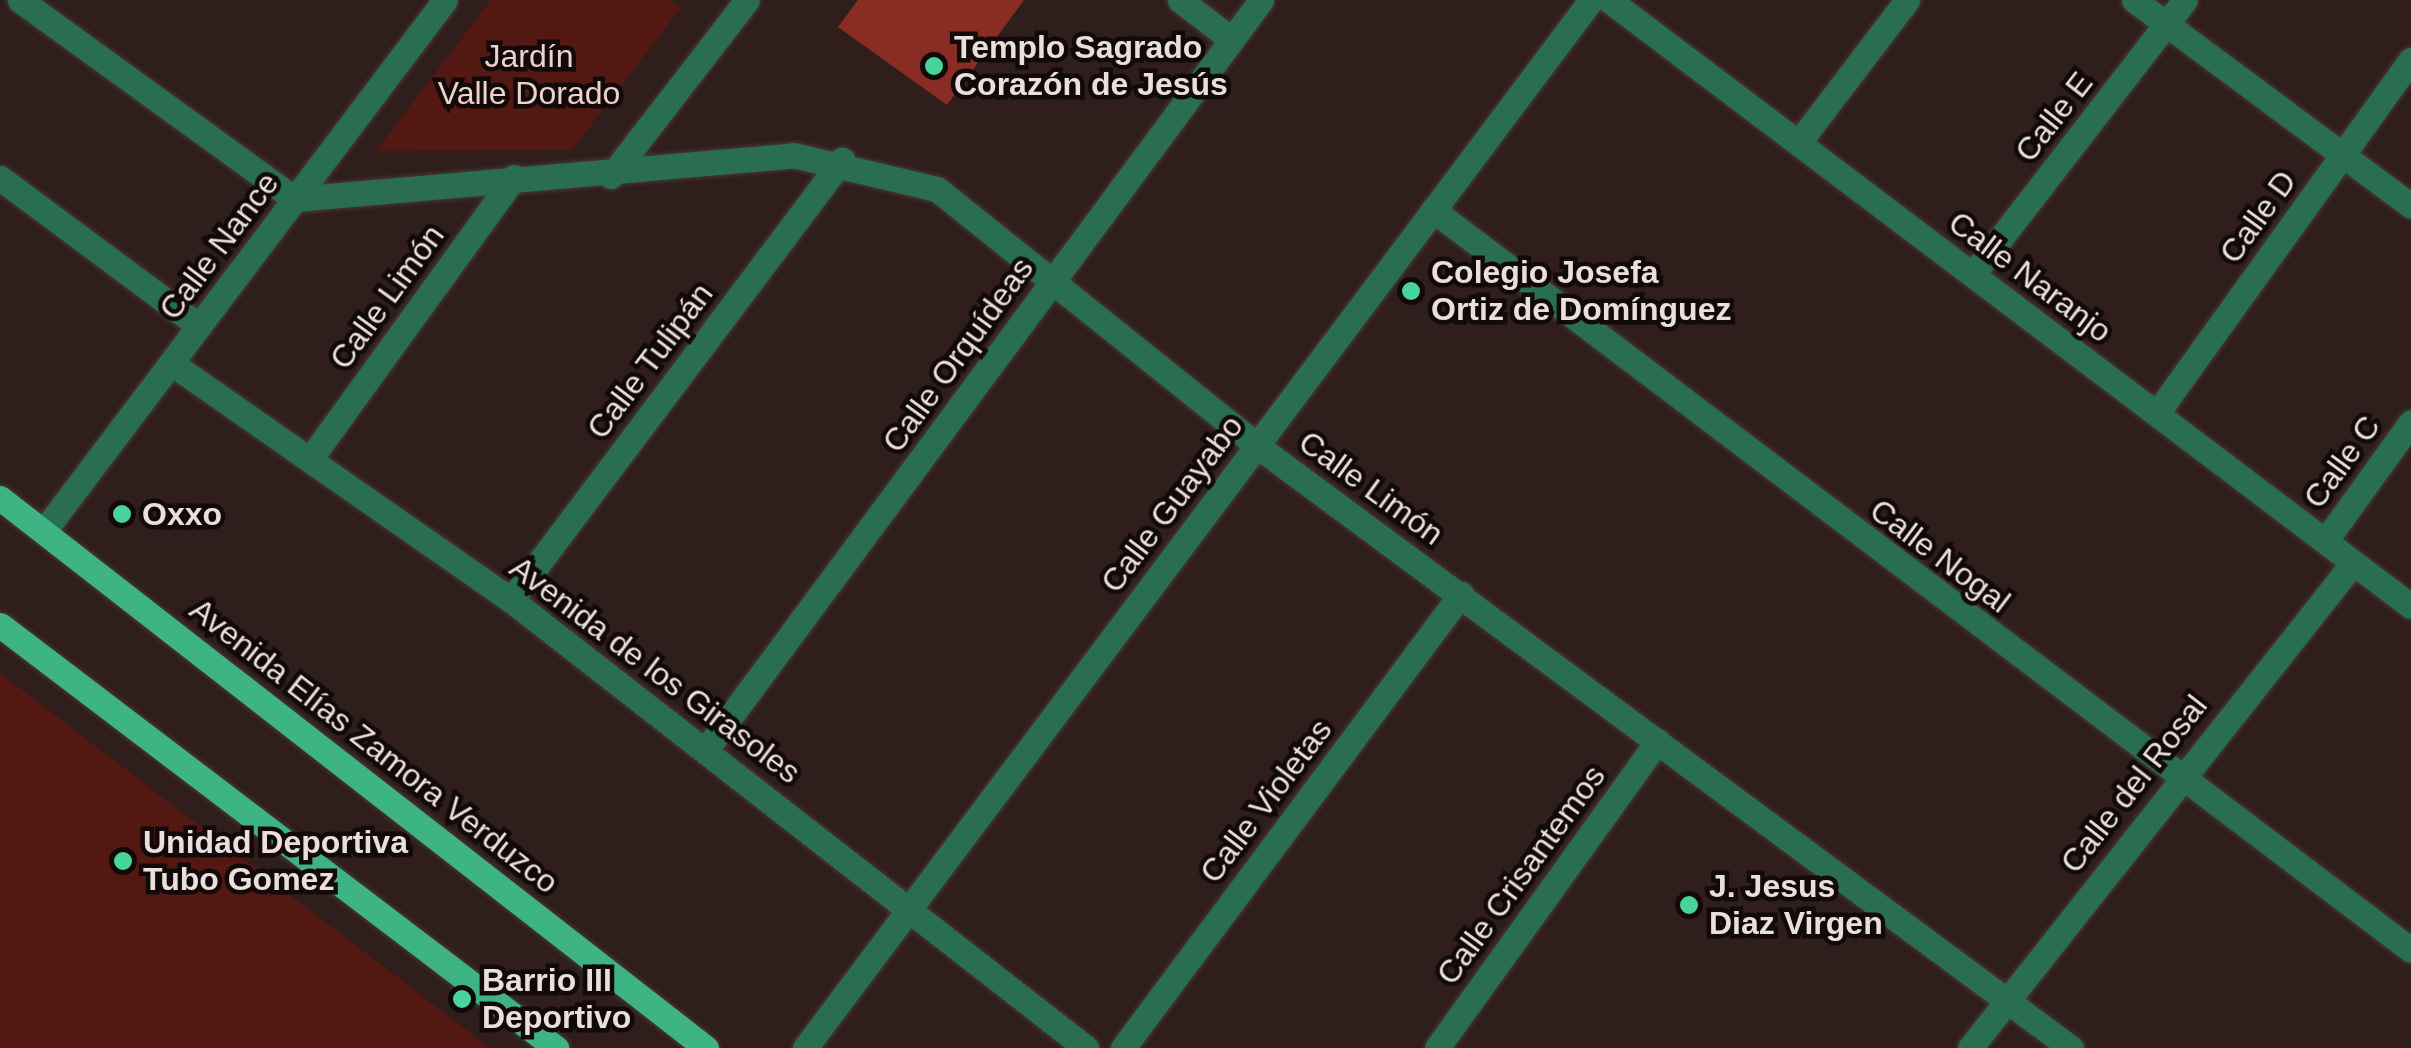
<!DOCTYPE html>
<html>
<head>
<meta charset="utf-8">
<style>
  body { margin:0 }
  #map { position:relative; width:2411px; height:1048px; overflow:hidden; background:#2f1e1b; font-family:Arial,sans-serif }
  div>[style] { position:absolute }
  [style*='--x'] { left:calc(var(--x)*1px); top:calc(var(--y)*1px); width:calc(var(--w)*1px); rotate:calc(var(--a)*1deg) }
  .green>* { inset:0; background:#541812 }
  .building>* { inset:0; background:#892d24 }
  .roads { filter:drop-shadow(0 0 2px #493936) drop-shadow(0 0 2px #493936) }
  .minor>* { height:25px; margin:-12.5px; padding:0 12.5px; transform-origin:12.5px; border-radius:12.5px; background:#296e51 }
  .major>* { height:25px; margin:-12.5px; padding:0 12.5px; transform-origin:12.5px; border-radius:12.5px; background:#3eb485 }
  .dots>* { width:28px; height:28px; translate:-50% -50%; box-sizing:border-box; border:5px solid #120a09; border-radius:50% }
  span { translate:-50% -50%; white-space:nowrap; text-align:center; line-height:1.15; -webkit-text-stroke:9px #120a09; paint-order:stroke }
  .poi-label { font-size:32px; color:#ebdfdd; font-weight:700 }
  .left { translate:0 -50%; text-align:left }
  .park-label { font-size:32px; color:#edd1cd }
  .street-label { font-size:32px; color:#ebdfdd }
</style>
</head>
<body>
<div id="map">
  <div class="green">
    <i style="clip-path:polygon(491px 0,671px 0,681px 8px,572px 150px,376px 151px)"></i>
    <i style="clip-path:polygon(0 673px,490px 1048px,0 1048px)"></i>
  </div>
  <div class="building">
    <i style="clip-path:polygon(858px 0,1024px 0,947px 105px,838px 27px)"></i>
  </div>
  <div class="roads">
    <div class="minor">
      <i style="--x:20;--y:0;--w:339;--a:35.9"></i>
      <i style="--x:295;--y:199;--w:500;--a:-5"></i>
      <i style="--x:793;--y:155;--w:148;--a:13.3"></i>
      <i style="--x:937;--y:189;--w:409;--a:38.7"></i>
      <i style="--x:1256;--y:445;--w:1014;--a:36.5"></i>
      <i style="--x:1180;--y:0;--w:64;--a:37.4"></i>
      <i style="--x:1609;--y:0;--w:1005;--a:37.08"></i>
      <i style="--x:2134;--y:0;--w:345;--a:36.6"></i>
      <i style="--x:1799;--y:142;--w:178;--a:-52.7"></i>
      <i style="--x:611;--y:176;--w:222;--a:-52.3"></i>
      <i style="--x:0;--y:178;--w:248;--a:36.6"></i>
      <i style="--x:1433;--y:210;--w:1226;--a:37.11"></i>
      <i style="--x:1973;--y:274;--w:346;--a:-52.3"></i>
      <i style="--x:171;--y:363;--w:414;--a:34.9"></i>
      <i style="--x:511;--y:600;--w:729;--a:37.92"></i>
      <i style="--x:2157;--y:413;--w:435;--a:-54.3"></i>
      <i style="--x:313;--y:455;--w:343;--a:-54.1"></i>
      <i style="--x:44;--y:531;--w:665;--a:-52.94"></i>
      <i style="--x:2326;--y:540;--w:145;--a:-54.2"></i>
      <i style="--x:511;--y:600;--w:551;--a:-53.05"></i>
      <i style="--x:707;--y:748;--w:931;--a:-53.47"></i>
      <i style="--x:805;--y:1048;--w:1310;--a:-53.13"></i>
      <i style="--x:1123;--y:1048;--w:566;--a:-53.33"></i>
      <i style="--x:1437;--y:1048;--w:378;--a:-54.3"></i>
      <i style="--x:1970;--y:1048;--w:618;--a:-51.7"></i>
    </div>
    <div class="major">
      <i style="--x:0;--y:498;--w:895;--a:37.92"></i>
      <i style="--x:0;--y:625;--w:699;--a:37.26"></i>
    </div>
  </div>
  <div class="dots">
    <i style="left:934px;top:66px;background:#49d49c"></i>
    <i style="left:1411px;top:291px;background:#49d49c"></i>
    <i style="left:122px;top:514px;background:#49d49c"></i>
    <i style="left:123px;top:861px;background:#49d49c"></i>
    <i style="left:1689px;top:905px;background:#49d49c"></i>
    <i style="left:462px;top:999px;background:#49d49c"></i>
  </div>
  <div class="poi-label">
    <span class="left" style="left:954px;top:66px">Templo Sagrado<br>Corazón de Jesús</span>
    <span class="left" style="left:1431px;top:291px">Colegio Josefa<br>Ortiz de Domínguez</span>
    <span class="left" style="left:142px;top:514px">Oxxo</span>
    <span class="left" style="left:143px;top:861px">Unidad Deportiva<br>Tubo Gomez</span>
    <span class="left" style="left:1709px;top:905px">J. Jesus<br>Diaz Virgen</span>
    <span class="left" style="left:482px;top:999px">Barrio III<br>Deportivo</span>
  </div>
  <div class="park-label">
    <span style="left:529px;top:75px">Jardín<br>Valle Dorado</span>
  </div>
  <div class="street-label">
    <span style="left:2054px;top:117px;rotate:-52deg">Calle E</span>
    <span style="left:2258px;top:217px;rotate:-54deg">Calle D</span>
    <span style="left:219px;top:246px;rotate:-53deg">Calle Nance</span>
    <span style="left:2030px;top:277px;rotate:37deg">Calle Naranjo</span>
    <span style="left:387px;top:297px;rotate:-54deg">Calle Limón</span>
    <span style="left:958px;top:355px;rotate:-54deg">Calle Orquídeas</span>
    <span style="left:650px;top:361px;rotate:-53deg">Calle Tulipán</span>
    <span style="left:2342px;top:462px;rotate:-54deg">Calle C</span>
    <span style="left:1371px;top:488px;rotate:36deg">Calle Limón</span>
    <span style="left:1172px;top:504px;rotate:-53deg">Calle Guayabo</span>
    <span style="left:1940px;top:556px;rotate:37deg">Calle Nogal</span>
    <span style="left:655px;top:670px;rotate:37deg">Avenida de los Girasoles</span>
    <span style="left:374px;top:746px;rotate:38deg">Avenida Elías Zamora Verduzco</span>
    <span style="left:2134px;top:784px;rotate:-52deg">Calle del Rosal</span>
    <span style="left:1266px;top:801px;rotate:-53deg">Calle Violetas</span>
    <span style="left:1521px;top:875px;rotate:-54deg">Calle Crisantemos</span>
  </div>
</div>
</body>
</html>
